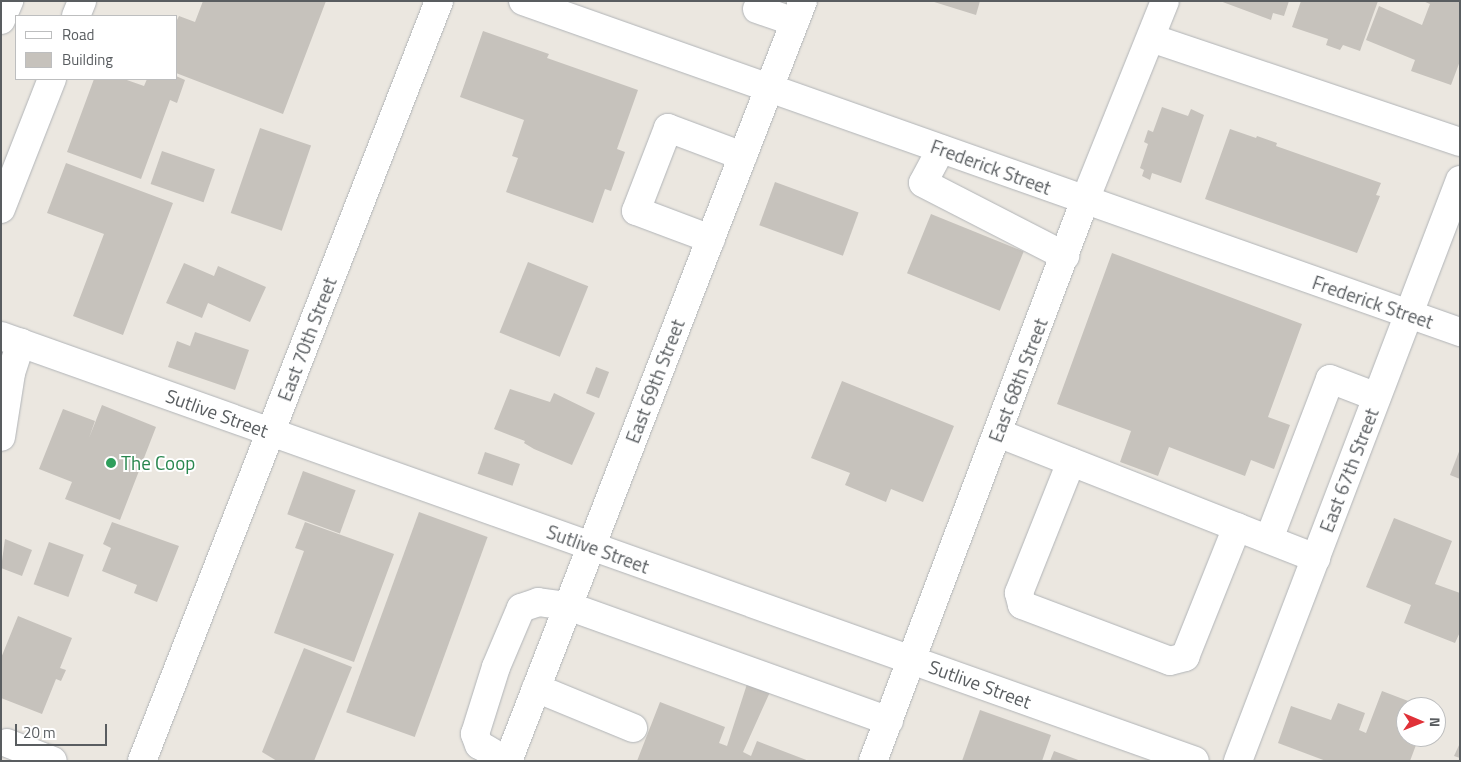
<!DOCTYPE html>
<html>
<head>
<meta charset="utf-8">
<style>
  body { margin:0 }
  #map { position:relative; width:1461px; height:762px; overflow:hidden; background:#ebe7e0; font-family:"Titillium Web",sans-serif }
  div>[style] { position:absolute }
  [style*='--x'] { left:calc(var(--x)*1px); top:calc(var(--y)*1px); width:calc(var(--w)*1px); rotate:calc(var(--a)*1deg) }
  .building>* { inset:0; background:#c6c2bc; transform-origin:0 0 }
  .roads { filter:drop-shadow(0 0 1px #b1b4b7) drop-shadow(0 0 1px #b1b4b7) }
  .minor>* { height:28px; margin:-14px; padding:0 14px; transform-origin:14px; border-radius:14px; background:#fff }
  .dots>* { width:14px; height:14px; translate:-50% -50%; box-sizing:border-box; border:2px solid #fff; border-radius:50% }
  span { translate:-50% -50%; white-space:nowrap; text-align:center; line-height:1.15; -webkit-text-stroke:4px #fff; paint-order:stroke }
  .street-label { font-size:19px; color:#595d60 }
  .leisure-label { font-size:19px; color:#27864d }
  .left { translate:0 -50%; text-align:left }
  .frame { position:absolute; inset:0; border:2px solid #595d60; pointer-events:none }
  .legend { position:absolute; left:15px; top:15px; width:162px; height:65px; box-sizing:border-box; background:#fff; border:1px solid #bdbebf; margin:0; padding:6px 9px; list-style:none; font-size:15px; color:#595d60 }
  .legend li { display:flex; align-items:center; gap:10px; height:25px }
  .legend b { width:25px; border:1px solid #bdbebf }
  .north { position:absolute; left:1396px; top:697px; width:50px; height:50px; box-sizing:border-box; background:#fff; border:1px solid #bdbebf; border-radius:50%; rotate:91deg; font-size:14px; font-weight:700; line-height:20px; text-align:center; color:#595d60 }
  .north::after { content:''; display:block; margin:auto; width:18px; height:22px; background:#e03138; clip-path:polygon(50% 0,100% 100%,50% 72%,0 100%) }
  .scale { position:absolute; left:15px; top:724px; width:92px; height:22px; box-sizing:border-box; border:2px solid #595d60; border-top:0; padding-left:6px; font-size:15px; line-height:18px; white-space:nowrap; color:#595d60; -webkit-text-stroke:4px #fff; paint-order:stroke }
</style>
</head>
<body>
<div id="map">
  <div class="building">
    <i style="clip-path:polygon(203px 1px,326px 1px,283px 114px,176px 73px,176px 22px,179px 16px,195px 22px)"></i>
    <i style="clip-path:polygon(931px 1px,980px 1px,976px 15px)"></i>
    <i style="clip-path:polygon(1220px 1px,1289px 1px,1284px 16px,1273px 13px,1271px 20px)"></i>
    <i style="clip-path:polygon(1301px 1px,1378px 1px,1360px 51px,1343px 45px,1340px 50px,1326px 45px,1328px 39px,1292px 27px)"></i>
    <i style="clip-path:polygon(1423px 1px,1460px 1px,1460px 61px,1451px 85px,1411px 71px,1415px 60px,1366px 40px,1379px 6px,1422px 25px,1430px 4px)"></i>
    <i style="clip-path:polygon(483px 31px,549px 54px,547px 58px,638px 90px,617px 149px,625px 152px,611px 191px,605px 189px,593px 223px,506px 192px,518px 158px,512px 156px,524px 120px,460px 97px)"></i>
    <i style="clip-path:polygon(176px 76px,185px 80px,177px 103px,170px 100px,141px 179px,67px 152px,94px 79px,124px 79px,144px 86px,147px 79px)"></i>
    <i style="clip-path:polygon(1162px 107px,1188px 116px,1191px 109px,1204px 115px,1181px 183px,1152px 173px,1150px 180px,1142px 176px,1144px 170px,1140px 168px,1148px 144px,1144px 142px,1148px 130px,1153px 132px)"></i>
    <i style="left:260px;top:128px;width:54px;height:90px;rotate:19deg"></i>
    <i style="clip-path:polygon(1230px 129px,1256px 138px,1257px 136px,1277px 143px,1276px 146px,1381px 183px,1376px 195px,1380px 196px,1357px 253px,1205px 199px)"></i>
    <i style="left:162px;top:151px;width:56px;height:35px;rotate:19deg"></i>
    <i style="clip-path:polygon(66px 163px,173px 203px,123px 335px,73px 316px,104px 234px,47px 213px)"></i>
    <i style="left:775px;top:182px;width:89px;height:46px;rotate:20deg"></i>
    <i style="left:931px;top:214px;width:100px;height:64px;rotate:22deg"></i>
    <i style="clip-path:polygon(1112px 253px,1302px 324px,1268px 417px,1290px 425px,1274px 469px,1251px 460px,1245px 476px,1169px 447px,1158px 476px,1120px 462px,1131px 431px,1057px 404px)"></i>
    <i style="left:528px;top:262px;width:65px;height:76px;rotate:22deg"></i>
    <i style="clip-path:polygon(184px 263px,214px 276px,218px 266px,266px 287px,250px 322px,208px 303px,202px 318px,166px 303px)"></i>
    <i style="clip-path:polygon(195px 332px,249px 350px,235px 390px,168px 367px,177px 341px,190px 346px)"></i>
    <i style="left:596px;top:367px;width:14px;height:28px;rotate:21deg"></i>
    <i style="clip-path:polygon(842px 381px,954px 426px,923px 502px,891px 489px,886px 502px,845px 485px,850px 473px,811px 458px)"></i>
    <i style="clip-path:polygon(510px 389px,550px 402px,554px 393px,595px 413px,572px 465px,534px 449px,524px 443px,525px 441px,494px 429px)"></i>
    <i style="clip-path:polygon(102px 405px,156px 427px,120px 520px,65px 499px,72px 482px,39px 469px,63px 409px,95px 421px,89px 438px)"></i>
    <i style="clip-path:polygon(1460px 449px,1460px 479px,1450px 475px)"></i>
    <i style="left:485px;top:452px;width:37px;height:23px;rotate:19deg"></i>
    <i style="left:303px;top:471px;width:56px;height:46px;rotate:20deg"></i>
    <i style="left:419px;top:512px;width:73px;height:213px;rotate:20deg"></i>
    <i style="clip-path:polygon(1394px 518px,1452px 541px,1435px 584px,1460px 593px,1460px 632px,1455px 643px,1404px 623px,1411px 605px,1366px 587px)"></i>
    <i style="clip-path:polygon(112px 522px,179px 546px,157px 602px,134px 593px,137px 585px,102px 571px,111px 548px,103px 544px)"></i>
    <i style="clip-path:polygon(305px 522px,394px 554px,354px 662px,274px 633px,304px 551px,295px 548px)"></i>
    <i style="clip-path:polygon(5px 539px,32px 550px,22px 576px,1px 568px)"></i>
    <i style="left:49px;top:542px;width:37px;height:45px;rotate:20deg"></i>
    <i style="clip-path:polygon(18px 616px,72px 638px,60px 668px,66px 670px,61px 681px,56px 679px,42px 714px,1px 698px,1px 658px)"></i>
    <i style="clip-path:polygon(304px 648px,352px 667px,314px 761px,277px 761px,262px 752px)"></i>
    <i style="clip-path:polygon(747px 684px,770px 692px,743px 752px,751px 756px,757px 741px,809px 761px,637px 761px,660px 702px,725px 727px,719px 743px,727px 746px)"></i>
    <i style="clip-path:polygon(1382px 691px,1424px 707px,1406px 707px,1406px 737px,1419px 737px,1410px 761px,1326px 761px,1278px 743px,1291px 706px,1331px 720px,1338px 703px,1365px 713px,1359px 730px,1366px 733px)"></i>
    <i style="clip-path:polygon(980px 710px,1051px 735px,1042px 761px,962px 761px)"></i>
    <i style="clip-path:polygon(1460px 743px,1460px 758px,1454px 756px)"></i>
    <i style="clip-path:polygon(1054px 751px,1081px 761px,1050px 761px)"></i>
  </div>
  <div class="roads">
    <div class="minor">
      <i style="--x:523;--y:1;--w:994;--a:19.46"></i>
      <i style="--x:757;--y:9;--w:40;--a:18.9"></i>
      <i style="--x:76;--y:16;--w:16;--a:-68"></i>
      <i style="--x:1;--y:20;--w:21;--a:-67"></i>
      <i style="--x:1151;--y:38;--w:326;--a:18.6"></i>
      <i style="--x:941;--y:149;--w:38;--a:118"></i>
      <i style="--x:923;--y:183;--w:160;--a:27.2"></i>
      <i style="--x:1;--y:209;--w:140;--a:-68.6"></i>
      <i style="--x:711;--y:239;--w:80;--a:-159.5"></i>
      <i style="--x:636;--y:211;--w:89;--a:-68.9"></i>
      <i style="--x:668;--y:128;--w:80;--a:20.5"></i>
      <i style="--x:1;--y:336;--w:1267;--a:19.59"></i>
      <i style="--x:998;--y:433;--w:342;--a:21.5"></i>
      <i style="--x:1;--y:437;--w:65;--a:-81.1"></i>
      <i style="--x:11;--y:373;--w:32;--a:-72"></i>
      <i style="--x:1071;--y:462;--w:141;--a:111.7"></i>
      <i style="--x:1019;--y:593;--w:12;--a:76"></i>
      <i style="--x:1022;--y:605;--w:158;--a:20.7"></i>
      <i style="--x:1170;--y:661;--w:16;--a:-15"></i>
      <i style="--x:1185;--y:657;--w:140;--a:-68.2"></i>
      <i style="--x:1269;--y:539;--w:171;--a:-69.1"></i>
      <i style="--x:1330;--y:379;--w:50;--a:21"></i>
      <i style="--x:536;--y:688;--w:105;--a:22.4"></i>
      <i style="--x:7;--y:743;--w:49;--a:21.4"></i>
      <i style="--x:142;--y:761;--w:816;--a:-68.65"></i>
      <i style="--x:507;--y:761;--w:32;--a:-150"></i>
      <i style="--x:479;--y:745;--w:12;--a:-110"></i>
      <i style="--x:475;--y:734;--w:70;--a:-72.6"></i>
      <i style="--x:496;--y:667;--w:64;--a:-67"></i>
      <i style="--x:521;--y:608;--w:18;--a:-19"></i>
      <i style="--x:538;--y:602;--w:30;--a:8"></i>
      <i style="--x:568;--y:606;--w:341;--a:19.7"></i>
      <i style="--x:508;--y:761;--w:815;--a:-68.79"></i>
      <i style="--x:873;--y:761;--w:600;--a:-69.3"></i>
      <i style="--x:1085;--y:200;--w:214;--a:-68.1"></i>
      <i style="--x:1238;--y:761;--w:622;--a:-69.09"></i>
    </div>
  </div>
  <div class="dots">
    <i style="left:111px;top:463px;background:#2e9e5b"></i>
  </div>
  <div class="street-label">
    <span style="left:991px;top:167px;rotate:20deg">Frederick Street</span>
    <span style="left:1373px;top:302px;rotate:19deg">Frederick Street</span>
    <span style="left:307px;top:339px;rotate:-69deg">East 70th Street</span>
    <span style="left:1018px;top:380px;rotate:-69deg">East 68th Street</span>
    <span style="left:655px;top:381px;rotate:-69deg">East 69th Street</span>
    <span style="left:217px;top:413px;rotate:20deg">Sutlive Street</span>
    <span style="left:1349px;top:470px;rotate:-69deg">East 67th Street</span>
    <span style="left:598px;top:549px;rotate:20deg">Sutlive Street</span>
    <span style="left:980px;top:684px;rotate:20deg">Sutlive Street</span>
  </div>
  <div class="leisure-label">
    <span class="left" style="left:121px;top:463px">The Coop</span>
  </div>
  <div class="frame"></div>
  <ul class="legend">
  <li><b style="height:6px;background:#fff"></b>Road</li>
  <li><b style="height:14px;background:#c6c2bc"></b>Building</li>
  </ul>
  <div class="north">N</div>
  <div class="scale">20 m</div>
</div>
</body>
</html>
